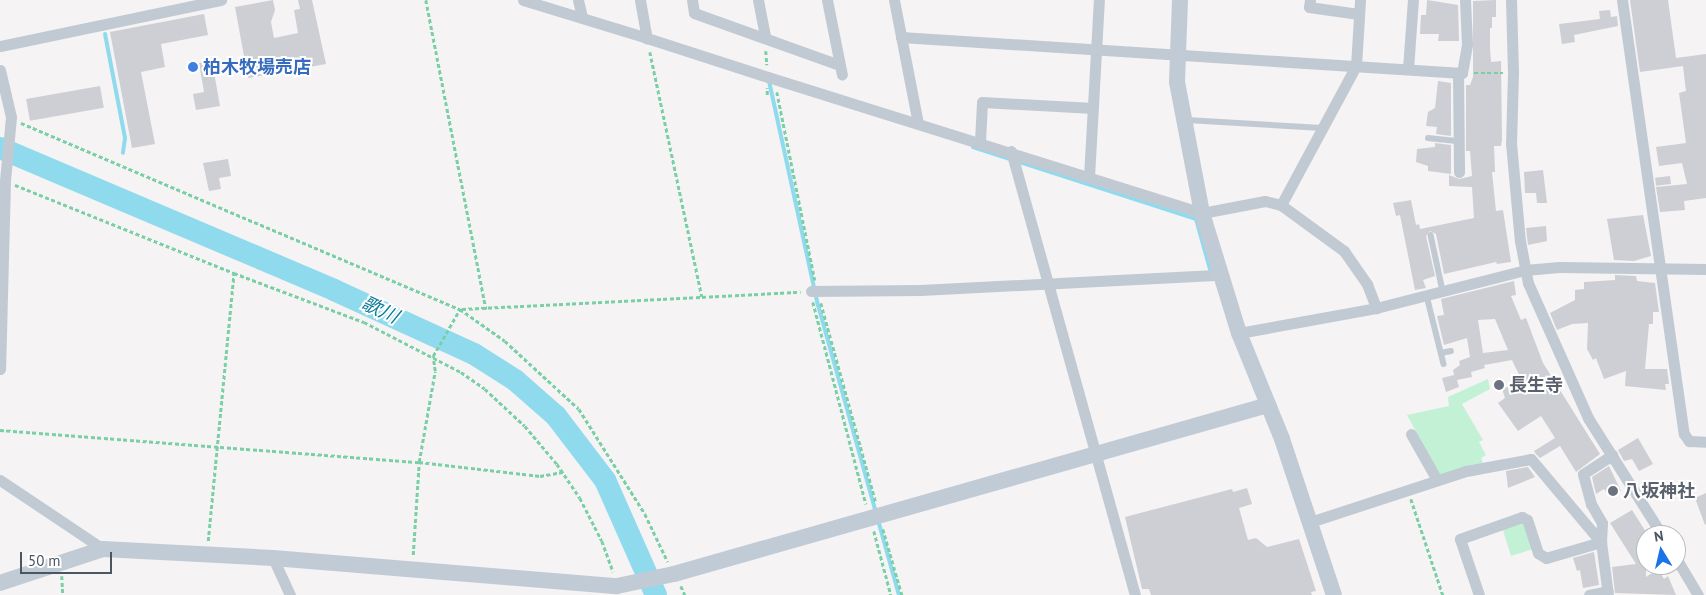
<!DOCTYPE html>
<html>
<head>
<meta charset="utf-8">
<style>
  body { margin:0 }
  #map { position:relative; width:1706px; height:595px; overflow:hidden; background:#f5f3f3; font-family:"PT Sans","Noto Sans JP",sans-serif }
  div>[style] { position:absolute }
  [style*='--x'] { left:calc(var(--x)*1px); top:calc(var(--y)*1px); width:calc(var(--w)*1px); rotate:calc(var(--a)*1deg) }
  .green>* { inset:0; background:#c3f1d5 }
  .stream>* { height:4px; margin:-2px; padding:0 2px; transform-origin:2px; border-radius:2px; background:#90daee }
  .river>* { height:22px; margin:-11px; padding:0 11px; transform-origin:11px; border-radius:11px; background:#90daee }
  .building>* { inset:0; background:#cdcfd5; transform-origin:0 0 }
  .path>* { height:2.5px; margin-top:-1.25px; transform-origin:0; background:repeating-linear-gradient(90deg,#7ad0a6 0 4px,transparent 0 6.5px) }
  .lane>* { height:5.5px; margin:-2.75px; padding:0 2.75px; transform-origin:2.75px; border-radius:2.75px; background:#c1cad2 }
  .street>* { height:11px; margin:-5.5px; padding:0 5.5px; transform-origin:5.5px; border-radius:5.5px; background:#c1cad2 }
  .secondary>* { height:16px; margin:-8px; padding:0 8px; transform-origin:8px; border-radius:8px; background:#c1cbd6 }
  .dots>* { width:14px; height:14px; translate:-50% -50%; box-sizing:border-box; border:2px solid #fff; border-radius:50% }
  span { translate:-50% -50%; white-space:nowrap; text-align:center; line-height:1.15; -webkit-text-stroke:4px #fff; paint-order:stroke }
  .shop-label { font-size:18px; color:#366cbe; font-weight:700 }
  .left { translate:0 -50%; text-align:left }
  .worship-label { font-size:18px; color:#5b616d; font-weight:700 }
  .water-label { font-size:19px; color:#0c7c9b; font-style:italic }
  .north { position:absolute; left:1636px; top:525px; width:50px; height:50px; box-sizing:border-box; background:#fff; border:1px solid #b7bbc0; border-radius:50%; rotate:351deg; font-size:14px; font-weight:700; line-height:20px; text-align:center; color:#4a5661 }
  .north::after { content:''; display:block; margin:auto; width:18px; height:22px; background:#1a73e8; clip-path:polygon(50% 0,100% 100%,50% 72%,0 100%) }
  .scale { position:absolute; left:20px; top:552px; width:92px; height:22px; box-sizing:border-box; border:2px solid #4a5661; border-top:0; padding-left:6px; font-size:15px; line-height:18px; white-space:nowrap; color:#4a5661; -webkit-text-stroke:4px #fff; paint-order:stroke }
</style>
</head>
<body>
<div id="map">
  <div class="green">
    <i style="clip-path:polygon(1488px 379px,1490px 389px,1462px 404px,1483px 440px,1479px 442px,1486px 455px,1481px 458px,1483px 463px,1440px 475px,1407px 415px,1449px 406px,1448px 397px)"></i>
    <i style="clip-path:polygon(1521px 522px,1526px 525px,1533px 549px,1511px 556px,1502px 527px)"></i>
  </div>
  <div class="stream">
    <i style="--x:105;--y:34;--w:106;--a:79.1"></i>
    <i style="--x:125;--y:138;--w:15;--a:98"></i>
    <i style="--x:769;--y:81;--w:229;--a:77.7"></i>
    <i style="--x:818;--y:305;--w:216;--a:74.4"></i>
    <i style="--x:973;--y:147;--w:234;--a:17.9"></i>
    <i style="--x:1196;--y:219;--w:52;--a:74.4"></i>
    <i style="--x:878;--y:520;--w:78;--a:74.4"></i>
  </div>
  <div class="river">
    <i style="--x:0;--y:148;--w:363;--a:23"></i>
    <i style="--x:334;--y:290;--w:154;--a:24.6"></i>
    <i style="--x:474;--y:354;--w:49;--a:32.4"></i>
    <i style="--x:515;--y:380;--w:55;--a:41.3"></i>
    <i style="--x:556;--y:416;--w:81;--a:52.6"></i>
    <i style="--x:605;--y:480;--w:126;--a:66.1"></i>
  </div>
  <div class="building">
    <i style="clip-path:polygon(273px 0,275px 10px,271px 22px,274px 38px,298px 33px,294px 10px,300px 9px,298px 0,312px 0,326px 64px,248px 78px,235px 7px)"></i>
    <i style="clip-path:polygon(1427px 0,1458px 5px,1459px 41px,1438px 41px,1439px 34px,1420px 34px,1421px 15px,1426px 15px)"></i>
    <i style="clip-path:polygon(1496px 0,1496px 17px,1492px 17px,1492px 28px,1490px 28px,1490px 48px,1491px 62px,1501px 61px,1502px 140px,1501px 146px,1494px 146px,1495px 172px,1492px 172px,1496px 211px,1503px 210px,1511px 262px,1497px 264px,1496px 262px,1444px 274px,1436px 234px,1430px 231px,1426px 236px,1435px 276px,1423px 280px,1426px 288px,1415px 290px,1400px 215px,1396px 216px,1393px 203px,1411px 200px,1416px 225px,1419px 224px,1420px 229px,1474px 218px,1472px 187px,1449px 186px,1449px 175px,1459px 179px,1472px 176px,1470px 151px,1466px 151px,1466px 85px,1470px 85px,1473px 77px,1473px 1px)"></i>
    <i style="clip-path:polygon(1630px 0,1668px 0,1676px 58px,1706px 54px,1706px 198px,1684px 201px,1685px 210px,1660px 212px,1656px 187px,1687px 184px,1682px 163px,1659px 166px,1656px 147px,1686px 143px,1679px 93px,1686px 91px,1683px 66px,1640px 72px)"></i>
    <i style="clip-path:polygon(1610px 10px,1611px 17px,1617px 16px,1618px 26px,1574px 35px,1575px 42px,1562px 44px,1559px 24px,1600px 19px,1599px 11px)"></i>
    <i style="clip-path:polygon(204px 14px,208px 35px,161px 44px,165px 67px,141px 72px,155px 144px,132px 148px,110px 32px)"></i>
    <i style="clip-path:polygon(212px 61px,220px 106px,196px 110px,193px 94px,204px 92px,199px 63px)"></i>
    <i style="clip-path:polygon(1438px 81px,1451px 83px,1451px 136px,1436px 134px,1437px 127px,1426px 126px,1428px 112px,1435px 108px)"></i>
    <i style="left:100px;top:86px;width:22px;height:75px;rotate:80deg"></i>
    <i style="clip-path:polygon(1435px 143px,1451px 145px,1451px 174px,1428px 171px,1428px 166px,1416px 162px,1417px 149px,1435px 147px)"></i>
    <i style="clip-path:polygon(228px 159px,231px 176px,219px 178px,221px 189px,209px 191px,203px 163px)"></i>
    <i style="clip-path:polygon(1543px 170px,1547px 203px,1537px 203px,1536px 193px,1540px 193px,1525px 193px,1524px 172px)"></i>
    <i style="left:1670px;top:176px;width:8px;height:15px;rotate:83deg"></i>
    <i style="clip-path:polygon(1643px 215px,1651px 256px,1634px 261px,1614px 260px,1607px 219px)"></i>
    <i style="clip-path:polygon(1546px 226px,1547px 241px,1528px 245px,1526px 228px)"></i>
    <i style="clip-path:polygon(1615px 275px,1636px 276px,1637px 281px,1655px 283px,1659px 312px,1653px 312px,1653px 324px,1649px 324px,1645px 369px,1667px 369px,1669px 384px,1665px 384px,1666px 390px,1625px 386px,1626px 371px,1604px 379px,1596px 358px,1593px 360px,1587px 349px,1588px 323px,1572px 324px,1557px 330px,1550px 313px,1575px 300px,1575px 290px,1584px 289px,1584px 282px,1615px 280px)"></i>
    <i style="clip-path:polygon(evenodd,1514px 281px,1516px 295px,1511px 296px,1521px 320px,1526px 318px,1543px 363px,1600px 454px,1576px 472px,1560px 446px,1540px 458px,1535px 453px,1534px 451px,1555px 438px,1541px 416px,1518px 431px,1498px 403px,1505px 398px,1502px 389px,1522px 381px,1512px 360px,1484px 365px,1485px 368px,1471px 372px,1472px 377px,1457px 380px,1459px 387px,1446px 392px,1442px 378px,1454px 375px,1453px 370px,1460px 365px,1459px 361px,1470px 357px,1467px 338px,1444px 345px,1437px 316px,1444px 315px,1441px 299px,1514px 281px,1495px 319px,1508px 350px,1483px 353px,1478px 320px,1495px 319px)"></i>
    <i style="clip-path:polygon(1638px 438px,1653px 464px,1639px 471px,1632px 459px,1624px 461px,1618px 450px)"></i>
    <i style="clip-path:polygon(1609px 466px,1621px 491px,1609px 496px,1604px 489px,1596px 494px,1592px 477px)"></i>
    <i style="clip-path:polygon(1528px 467px,1535px 477px,1508px 488px,1506px 471px)"></i>
    <i style="clip-path:polygon(1247px 488px,1252px 504px,1239px 508px,1248px 540px,1256px 538px,1267px 547px,1299px 539px,1316px 591px,1311px 592px,1312px 595px,1151px 595px,1149px 589px,1142px 589px,1125px 517px,1232px 489px,1233px 492px)"></i>
    <i style="clip-path:polygon(1706px 493px,1706px 524px,1705px 525px,1695px 498px)"></i>
    <i style="clip-path:polygon(1632px 510px,1646px 532px,1646px 577px,1658px 569px,1664px 579px,1668px 576px,1676px 595px,1615px 593px,1612px 567px,1636px 564px,1610px 523px)"></i>
    <i style="clip-path:polygon(1594px 552px,1599px 585px,1583px 588px,1580px 570px,1577px 571px,1573px 558px)"></i>
  </div>
  <div class="path">
    <i style="--x:426;--y:0;--w:315;--a:79"></i>
    <i style="--x:766;--y:51;--w:14;--a:86"></i>
    <i style="--x:650;--y:52;--w:250;--a:78"></i>
    <i style="--x:1474;--y:73;--w:29;--a:0"></i>
    <i style="--x:777;--y:92;--w:192;--a:78.6"></i>
    <i style="--x:767;--y:95;--w:7;--a:-90"></i>
    <i style="--x:21;--y:123;--w:477;--a:23"></i>
    <i style="--x:460;--y:309;--w:55;--a:35.4"></i>
    <i style="--x:505;--y:341;--w:100;--a:42.6"></i>
    <i style="--x:579;--y:409;--w:124;--a:57.8"></i>
    <i style="--x:645;--y:514;--w:53;--a:64.4"></i>
    <i style="--x:15;--y:185;--w:236;--a:21.9"></i>
    <i style="--x:234;--y:273;--w:139;--a:20.7"></i>
    <i style="--x:364;--y:322;--w:109;--a:27.3"></i>
    <i style="--x:461;--y:372;--w:29;--a:35"></i>
    <i style="--x:485;--y:389;--w:54;--a:42.8"></i>
    <i style="--x:525;--y:426;--w:50;--a:49.9"></i>
    <i style="--x:557;--y:464;--w:41;--a:55.9"></i>
    <i style="--x:580;--y:498;--w:48;--a:62.9"></i>
    <i style="--x:602;--y:541;--w:33;--a:70"></i>
    <i style="--x:813;--y:302;--w:209;--a:75.3"></i>
    <i style="--x:821;--y:303;--w:206;--a:74.6"></i>
    <i style="--x:462;--y:309;--w:339;--a:-2.9"></i>
    <i style="--x:0;--y:430;--w:420;--a:4.4"></i>
    <i style="--x:419;--y:462;--w:122;--a:6.6"></i>
    <i style="--x:540;--y:476;--w:23;--a:-10"></i>
    <i style="--x:1411;--y:499;--w:101;--a:71.6"></i>
    <i style="--x:883;--y:529;--w:69;--a:73.9"></i>
    <i style="--x:874;--y:531;--w:66;--a:75.1"></i>
    <i style="--x:208;--y:541;--w:269;--a:-84.5"></i>
    <i style="--x:413;--y:555;--w:93;--a:-86.3"></i>
    <i style="--x:419;--y:462;--w:92;--a:-80"></i>
    <i style="--x:435;--y:371;--w:15;--a:-98"></i>
    <i style="--x:433;--y:356;--w:54;--a:-60.1"></i>
    <i style="--x:62;--y:576;--w:19;--a:87"></i>
    <i style="--x:681;--y:586;--w:10;--a:66"></i>
  </div>
  <div class="lane">
    <i style="--x:1187;--y:120;--w:135;--a:3.4"></i>
    <i style="--x:1428;--y:138;--w:31;--a:6"></i>
    <i style="--x:1431;--y:235;--w:57;--a:77.9"></i>
    <i style="--x:1427;--y:296;--w:70;--a:76"></i>
    <i style="--x:1441;--y:353;--w:10;--a:-11"></i>
  </div>
  <div class="street">
    <i style="--x:523;--y:0;--w:130;--a:17"></i>
    <i style="--x:578;--y:0;--w:18;--a:77"></i>
    <i style="--x:640;--y:0;--w:39;--a:80"></i>
    <i style="--x:647;--y:38;--w:127;--a:17.9"></i>
    <i style="--x:768;--y:77;--w:455;--a:17.4"></i>
    <i style="--x:1202;--y:213;--w:64;--a:-10.8"></i>
    <i style="--x:1265;--y:201;--w:16;--a:14"></i>
    <i style="--x:1281;--y:205;--w:78;--a:36.1"></i>
    <i style="--x:1344;--y:251;--w:40;--a:55.1"></i>
    <i style="--x:1367;--y:284;--w:26;--a:69"></i>
    <i style="--x:692;--y:0;--w:13;--a:81"></i>
    <i style="--x:694;--y:13;--w:154;--a:19.7"></i>
    <i style="--x:758;--y:0;--w:38;--a:79"></i>
    <i style="--x:827;--y:0;--w:76;--a:78.7"></i>
    <i style="--x:894;--y:0;--w:125;--a:79"></i>
    <i style="--x:1310;--y:0;--w:7;--a:98"></i>
    <i style="--x:1309;--y:7;--w:50;--a:8"></i>
    <i style="--x:1511;--y:0;--w:73;--a:88.4"></i>
    <i style="--x:1513;--y:73;--w:70;--a:91.6"></i>
    <i style="--x:1511;--y:143;--w:98;--a:84.8"></i>
    <i style="--x:1520;--y:241;--w:43;--a:79.2"></i>
    <i style="--x:1528;--y:283;--w:148;--a:66"></i>
    <i style="--x:1588;--y:418;--w:138;--a:57.7"></i>
    <i style="--x:1622;--y:0;--w:438;--a:81.9"></i>
    <i style="--x:1684;--y:434;--w:9;--a:54"></i>
    <i style="--x:1689;--y:441;--w:17;--a:3"></i>
    <i style="--x:901;--y:37;--w:562;--a:3.67"></i>
    <i style="--x:1462;--y:73;--w:29;--a:-80"></i>
    <i style="--x:1467;--y:44;--w:44;--a:-92.6"></i>
    <i style="--x:0;--y:46;--w:226;--a:-11.8"></i>
    <i style="--x:1408;--y:69;--w:69;--a:-85.9"></i>
    <i style="--x:0;--y:70;--w:48;--a:76.8"></i>
    <i style="--x:11;--y:117;--w:64;--a:95.4"></i>
    <i style="--x:5;--y:181;--w:188;--a:91.5"></i>
    <i style="--x:1458;--y:73;--w:99;--a:89.4"></i>
    <i style="--x:980;--y:141;--w:39;--a:-87"></i>
    <i style="--x:982;--y:102;--w:111;--a:3.1"></i>
    <i style="--x:1011;--y:151;--w:461;--a:74.4"></i>
    <i style="--x:1089;--y:177;--w:177;--a:-86.8"></i>
    <i style="--x:1281;--y:205;--w:158;--a:-61.7"></i>
    <i style="--x:1356;--y:66;--w:66;--a:-86.5"></i>
    <i style="--x:811;--y:291;--w:109;--a:-0.5"></i>
    <i style="--x:920;--y:290;--w:300;--a:-2.9"></i>
    <i style="--x:1239;--y:333;--w:139;--a:-10.3"></i>
    <i style="--x:1376;--y:308;--w:154;--a:-14.3"></i>
    <i style="--x:1525;--y:270;--w:34;--a:-5"></i>
    <i style="--x:1559;--y:267;--w:147;--a:0.8"></i>
    <i style="--x:1411;--y:434;--w:53;--a:60.5"></i>
    <i style="--x:0;--y:480;--w:124;--a:33.8"></i>
    <i style="--x:1310;--y:522;--w:164;--a:-18.1"></i>
    <i style="--x:1466;--y:471;--w:66;--a:-10.5"></i>
    <i style="--x:1531;--y:459;--w:109;--a:49.9"></i>
    <i style="--x:1601;--y:542;--w:57;--a:163.8"></i>
    <i style="--x:1546;--y:558;--w:9;--a:-148"></i>
    <i style="--x:1538;--y:553;--w:35;--a:-108"></i>
    <i style="--x:1527;--y:520;--w:6;--a:-149"></i>
    <i style="--x:1522;--y:517;--w:66;--a:160.5"></i>
    <i style="--x:1460;--y:539;--w:59;--a:71.3"></i>
    <i style="--x:273;--y:558;--w:41;--a:65.3"></i>
    <i style="--x:1676;--y:558;--w:43;--a:59.3"></i>
    <i style="--x:1589;--y:595;--w:19;--a:-12"></i>
    <i style="--x:1608;--y:595;--w:53;--a:-97.5"></i>
    <i style="--x:1601;--y:542;--w:19;--a:-87"></i>
    <i style="--x:1602;--y:523;--w:22;--a:-120"></i>
    <i style="--x:1591;--y:504;--w:31;--a:-105"></i>
    <i style="--x:1583;--y:474;--w:35;--a:-33"></i>
  </div>
  <div class="secondary">
    <i style="--x:1180;--y:0;--w:82;--a:92.1"></i>
    <i style="--x:1177;--y:82;--w:133;--a:79.2"></i>
    <i style="--x:1202;--y:213;--w:126;--a:72.9"></i>
    <i style="--x:1239;--y:333;--w:114;--a:67.9"></i>
    <i style="--x:1282;--y:439;--w:164;--a:71.6"></i>
    <i style="--x:0;--y:583;--w:108;--a:-18.3"></i>
    <i style="--x:103;--y:549;--w:170;--a:3"></i>
    <i style="--x:273;--y:558;--w:345;--a:4.7"></i>
    <i style="--x:617;--y:586;--w:58;--a:-11.9"></i>
    <i style="--x:674;--y:574;--w:618;--a:-15.88"></i>
  </div>
  <div class="dots">
    <i style="left:193px;top:67px;background:#3f7fe0"></i>
    <i style="left:1499px;top:385px;background:#6b7280"></i>
    <i style="left:1613px;top:491px;background:#6b7280"></i>
  </div>
  <div class="shop-label">
    <span class="left" style="left:203px;top:67px">柏木牧場売店</span>
  </div>
  <div class="worship-label">
    <span class="left" style="left:1509px;top:385px">長生寺</span>
    <span class="left" style="left:1623px;top:491px">八坂神社</span>
  </div>
  <div class="water-label">
    <span style="left:380px;top:310px;rotate:25deg">歌川</span>
  </div>
  <div class="north">N</div>
  <div class="scale">50 m</div>
</div>
</body>
</html>
